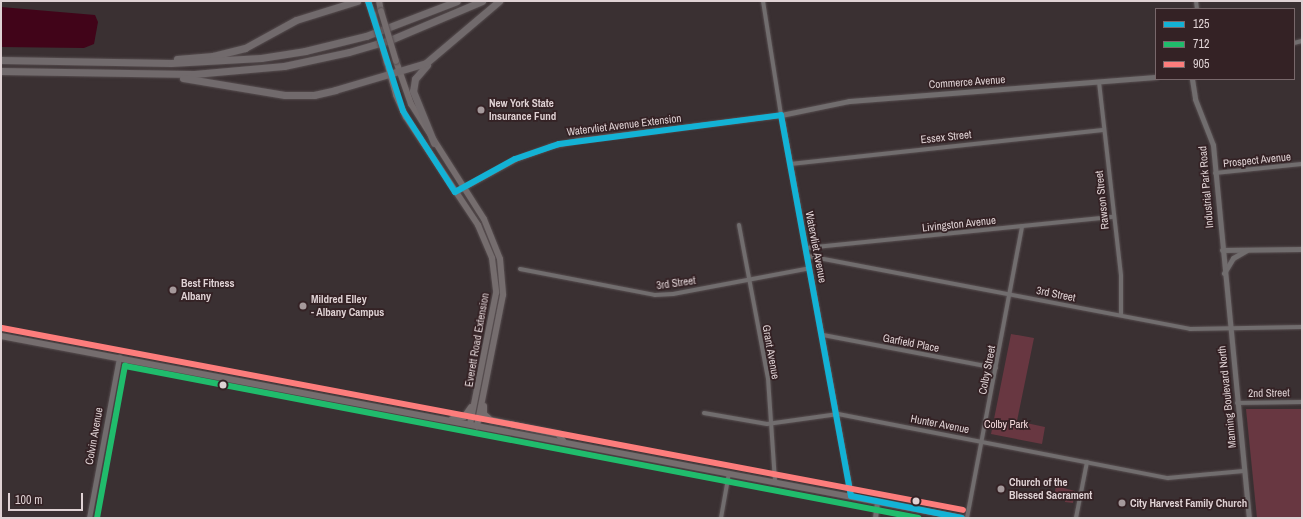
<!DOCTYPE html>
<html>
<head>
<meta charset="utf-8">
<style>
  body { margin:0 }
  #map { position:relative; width:1303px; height:519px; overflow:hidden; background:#3a3032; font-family:"Archivo Narrow",sans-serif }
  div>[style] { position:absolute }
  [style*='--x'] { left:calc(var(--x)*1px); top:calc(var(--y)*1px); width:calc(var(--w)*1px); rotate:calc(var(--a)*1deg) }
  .green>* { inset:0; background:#683741 }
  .water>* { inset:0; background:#410419 }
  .roads { filter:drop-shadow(0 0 1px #574e50) drop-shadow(0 0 1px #574e50) }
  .minor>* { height:4px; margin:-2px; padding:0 2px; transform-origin:2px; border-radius:2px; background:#716d6e }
  .tertiary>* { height:5px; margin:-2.5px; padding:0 2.5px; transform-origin:2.5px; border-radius:2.5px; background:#716d6e }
  .primary>* { height:6px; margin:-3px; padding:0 3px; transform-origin:3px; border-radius:3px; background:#756d6e }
  .motorway>* { height:7px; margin:-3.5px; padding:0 3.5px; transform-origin:3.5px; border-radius:3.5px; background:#716a6c }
  .bridges { filter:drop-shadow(0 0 1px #574e50) drop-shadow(0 0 1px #574e50) }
  .primary-bridge>* { height:6px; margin:-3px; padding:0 3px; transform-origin:3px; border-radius:3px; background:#756d6e }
  .bus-1>* { height:6px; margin:-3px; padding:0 3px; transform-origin:3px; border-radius:3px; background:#13b2d5 }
  .bus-2>* { height:6px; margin:-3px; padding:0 3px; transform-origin:3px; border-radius:3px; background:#20bc6c }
  .bus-3>* { height:6px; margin:-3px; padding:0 3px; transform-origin:3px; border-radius:3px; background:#fd7d7c }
  .dots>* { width:11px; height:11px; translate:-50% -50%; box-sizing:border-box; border:2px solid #342225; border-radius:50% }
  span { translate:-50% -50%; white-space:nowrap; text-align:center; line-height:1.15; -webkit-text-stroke:3.5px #342225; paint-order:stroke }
  .street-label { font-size:11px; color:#dfd2d4 }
  .poi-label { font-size:11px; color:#dfd2d4; font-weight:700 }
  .left { translate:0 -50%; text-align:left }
  .park-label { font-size:11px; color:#f3d8db }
  .frame { position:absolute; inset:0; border:2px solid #dfd2d4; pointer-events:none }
  .legend { position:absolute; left:1155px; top:8px; width:140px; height:72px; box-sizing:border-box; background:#342225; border:1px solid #78686b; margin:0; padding:5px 7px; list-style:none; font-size:12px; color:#dfd2d4 }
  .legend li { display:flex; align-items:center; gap:8px; height:20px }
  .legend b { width:20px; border:1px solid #78686b }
  .scale { position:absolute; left:8px; top:493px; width:75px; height:18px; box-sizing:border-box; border:2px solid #dfd2d4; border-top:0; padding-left:5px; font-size:12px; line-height:14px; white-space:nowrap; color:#dfd2d4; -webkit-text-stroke:3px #342225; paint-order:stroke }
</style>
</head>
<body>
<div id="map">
  <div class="green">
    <i style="clip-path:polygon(1011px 334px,1034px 338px,1017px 421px,1045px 427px,1042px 444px,991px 434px)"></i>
    <i style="clip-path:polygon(1246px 409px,1302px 409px,1302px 518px,1257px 518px)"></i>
    <i style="clip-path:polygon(1056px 486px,1075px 491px,1073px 503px,1065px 502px,1065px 498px,1054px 496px)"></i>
  </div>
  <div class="water">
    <i style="clip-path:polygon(1px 7px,95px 15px,98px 22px,94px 44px,84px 48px,1px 47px)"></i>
  </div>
  <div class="roads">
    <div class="minor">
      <i style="--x:763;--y:1;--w:115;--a:81"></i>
      <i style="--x:1196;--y:1;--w:8;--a:83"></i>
      <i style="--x:1294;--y:43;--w:8;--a:-14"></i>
      <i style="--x:1099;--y:82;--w:195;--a:83.5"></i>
      <i style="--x:1121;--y:276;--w:39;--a:90"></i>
      <i style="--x:790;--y:164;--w:315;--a:-6.2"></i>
      <i style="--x:1215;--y:173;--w:87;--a:-5.9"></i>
      <i style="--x:739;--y:225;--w:156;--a:79.3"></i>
      <i style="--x:768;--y:378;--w:104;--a:86.1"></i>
      <i style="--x:806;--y:248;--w:309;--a:-5.8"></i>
      <i style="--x:808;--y:256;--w:389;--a:10.8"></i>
      <i style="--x:1190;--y:329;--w:112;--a:-1"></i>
      <i style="--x:520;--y:269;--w:137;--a:10.9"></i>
      <i style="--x:655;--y:295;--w:18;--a:-3"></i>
      <i style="--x:673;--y:294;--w:139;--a:-10.7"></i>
      <i style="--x:823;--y:335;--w:176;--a:10.8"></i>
      <i style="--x:1237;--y:403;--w:65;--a:-0.9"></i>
      <i style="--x:704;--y:413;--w:64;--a:9.9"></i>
      <i style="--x:767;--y:424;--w:72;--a:-8"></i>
      <i style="--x:838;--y:414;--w:336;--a:11"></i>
      <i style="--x:1168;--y:478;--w:76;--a:-5.3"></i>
      <i style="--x:721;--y:518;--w:46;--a:-79.9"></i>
      <i style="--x:967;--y:518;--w:297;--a:-79.3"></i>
      <i style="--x:1076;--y:518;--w:57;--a:-78.9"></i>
    </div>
    <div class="tertiary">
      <i style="--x:1192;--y:79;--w:20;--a:81"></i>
      <i style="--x:1195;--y:99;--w:49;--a:68.6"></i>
      <i style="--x:1213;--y:145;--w:375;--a:84.5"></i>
      <i style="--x:781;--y:115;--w:387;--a:79.6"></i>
      <i style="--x:455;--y:192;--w:68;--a:-28.8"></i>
      <i style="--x:515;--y:159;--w:37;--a:-20"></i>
      <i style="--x:550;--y:146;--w:30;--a:-12"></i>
      <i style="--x:579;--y:140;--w:204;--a:-7.1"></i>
      <i style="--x:781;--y:115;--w:69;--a:-11.6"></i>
      <i style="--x:849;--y:101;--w:308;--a:-4.5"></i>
      <i style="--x:1222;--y:250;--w:80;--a:-0.7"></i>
      <i style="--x:1224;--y:273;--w:17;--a:-59"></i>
      <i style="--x:1233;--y:258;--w:16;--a:-30"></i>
      <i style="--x:89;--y:518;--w:164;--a:-79.4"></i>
      <i style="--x:875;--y:518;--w:16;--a:-83"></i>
    </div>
    <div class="primary">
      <i style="--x:368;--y:1;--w:14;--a:69"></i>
      <i style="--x:379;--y:1;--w:10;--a:79"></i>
      <i style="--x:396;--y:61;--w:46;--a:70.8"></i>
      <i style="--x:411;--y:104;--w:136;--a:57.6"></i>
      <i style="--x:484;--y:219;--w:43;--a:68.2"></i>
      <i style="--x:500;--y:259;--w:36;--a:85"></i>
      <i style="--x:503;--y:295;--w:134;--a:101.2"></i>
      <i style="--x:387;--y:63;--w:33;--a:74"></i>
      <i style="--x:396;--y:95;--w:24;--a:66"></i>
      <i style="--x:406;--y:117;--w:130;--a:56.3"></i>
      <i style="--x:478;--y:225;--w:36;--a:67"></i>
      <i style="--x:492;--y:258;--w:35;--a:83"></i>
      <i style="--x:496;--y:293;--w:134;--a:101.2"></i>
      <i style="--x:1;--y:336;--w:978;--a:10.72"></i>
      <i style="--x:484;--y:406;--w:8;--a:90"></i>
      <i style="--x:484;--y:414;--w:9;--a:41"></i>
      <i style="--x:491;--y:420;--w:68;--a:11.8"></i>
      <i style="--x:558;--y:434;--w:10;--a:53"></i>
      <i style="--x:452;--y:419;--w:12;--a:-9"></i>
      <i style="--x:464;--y:417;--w:12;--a:-55"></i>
    </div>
    <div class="motorway">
      <i style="--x:177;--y:59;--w:36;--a:-5"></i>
      <i style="--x:213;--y:56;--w:33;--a:-14"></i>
      <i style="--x:245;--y:48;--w:58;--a:-28.8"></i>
      <i style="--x:296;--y:20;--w:64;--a:-17.3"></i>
      <i style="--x:1;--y:60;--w:170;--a:1"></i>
      <i style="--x:171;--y:63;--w:90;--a:-3.2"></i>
      <i style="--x:261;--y:58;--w:45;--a:-9"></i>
      <i style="--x:305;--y:51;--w:63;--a:-13.8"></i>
      <i style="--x:366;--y:36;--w:97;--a:-21"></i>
      <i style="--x:427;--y:65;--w:18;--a:131"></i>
      <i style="--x:415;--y:79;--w:12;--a:99"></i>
      <i style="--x:413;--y:91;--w:56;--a:68"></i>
      <i style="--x:1;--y:71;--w:193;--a:0.9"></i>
      <i style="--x:194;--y:74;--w:90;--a:-5.1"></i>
      <i style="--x:284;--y:66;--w:66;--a:-12.2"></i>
      <i style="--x:349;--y:52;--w:43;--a:-16.3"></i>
      <i style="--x:390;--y:40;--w:100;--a:-23"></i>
      <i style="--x:183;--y:78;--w:103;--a:9.5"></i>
      <i style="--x:285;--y:95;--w:29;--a:0"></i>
      <i style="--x:314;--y:95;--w:22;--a:-13"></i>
      <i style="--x:335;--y:90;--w:95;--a:-16.5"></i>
      <i style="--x:426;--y:63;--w:96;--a:-40.3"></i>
    </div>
  </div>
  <div class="bridges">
    <div class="primary-bridge">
      <i style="--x:381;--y:11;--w:52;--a:73.3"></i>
      <i style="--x:373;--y:14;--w:51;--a:74.1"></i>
    </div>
  </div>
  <div class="bus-1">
    <i style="--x:368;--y:1;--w:115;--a:72.3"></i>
    <i style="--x:403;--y:111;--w:96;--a:57.3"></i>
    <i style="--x:455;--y:192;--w:68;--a:-28.8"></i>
    <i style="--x:515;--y:159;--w:46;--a:-18.8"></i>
    <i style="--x:559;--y:144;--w:224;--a:-7.4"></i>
    <i style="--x:781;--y:115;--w:387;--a:79.6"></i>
    <i style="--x:851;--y:496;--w:113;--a:11.2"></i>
  </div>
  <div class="bus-2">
    <i style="--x:97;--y:518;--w:155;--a:-79.6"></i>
    <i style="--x:125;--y:366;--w:808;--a:10.84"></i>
  </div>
  <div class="bus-3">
    <i style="--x:2;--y:328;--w:978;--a:10.72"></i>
  </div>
  <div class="dots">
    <i style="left:481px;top:110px;background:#a5999b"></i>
    <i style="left:173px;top:290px;background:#a5999b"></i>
    <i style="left:303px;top:306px;background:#a5999b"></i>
    <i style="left:223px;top:385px;background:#dfd2d4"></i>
    <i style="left:1001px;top:489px;background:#a5999b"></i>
    <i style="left:916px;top:501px;background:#dfd2d4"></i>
    <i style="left:1122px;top:503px;background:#a5999b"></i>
  </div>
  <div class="street-label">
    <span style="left:967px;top:82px;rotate:-4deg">Commerce Avenue</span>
    <span style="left:624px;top:125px;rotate:-7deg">Watervliet Avenue Extension</span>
    <span style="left:946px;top:137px;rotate:-6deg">Essex Street</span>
    <span style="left:1257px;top:160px;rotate:-6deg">Prospect Avenue</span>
    <span style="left:1206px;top:187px;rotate:-95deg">Industrial Park Road</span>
    <span style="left:1102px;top:200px;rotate:-96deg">Rawson Street</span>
    <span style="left:959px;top:224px;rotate:-6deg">Livingston Avenue</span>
    <span style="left:816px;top:247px;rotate:79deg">Watervliet Avenue</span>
    <span style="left:676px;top:283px;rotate:-8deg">3rd Street</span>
    <span style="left:1056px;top:294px;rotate:11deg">3rd Street</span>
    <span style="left:477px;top:340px;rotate:-80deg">Everett Road Extension</span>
    <span style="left:911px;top:343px;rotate:11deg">Garfield Place</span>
    <span style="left:771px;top:352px;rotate:80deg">Grant Avenue</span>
    <span style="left:987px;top:370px;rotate:-79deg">Colby Street</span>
    <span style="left:1269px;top:393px;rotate:-1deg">2nd Street</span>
    <span style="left:1227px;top:397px;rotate:-96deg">Manning Boulevard North</span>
    <span style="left:940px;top:424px;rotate:11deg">Hunter Avenue</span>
    <span style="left:94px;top:436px;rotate:-80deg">Colvin Avenue</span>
  </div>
  <div class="poi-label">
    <span class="left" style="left:489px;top:110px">New York State<br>Insurance Fund</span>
    <span class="left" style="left:181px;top:290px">Best Fitness<br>Albany</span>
    <span class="left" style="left:311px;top:306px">Mildred Elley<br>- Albany Campus</span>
    <span class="left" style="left:1009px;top:489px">Church of the<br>Blessed Sacrament</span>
    <span class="left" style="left:1130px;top:503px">City Harvest Family Church</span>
  </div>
  <div class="park-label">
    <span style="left:1006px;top:424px">Colby Park</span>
  </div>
  <div class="frame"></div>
  <ul class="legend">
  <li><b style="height:5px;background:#13b2d5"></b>125</li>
  <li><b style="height:5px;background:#20bc6c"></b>712</li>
  <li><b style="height:5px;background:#fd7d7c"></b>905</li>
  </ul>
  <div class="scale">100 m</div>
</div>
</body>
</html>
